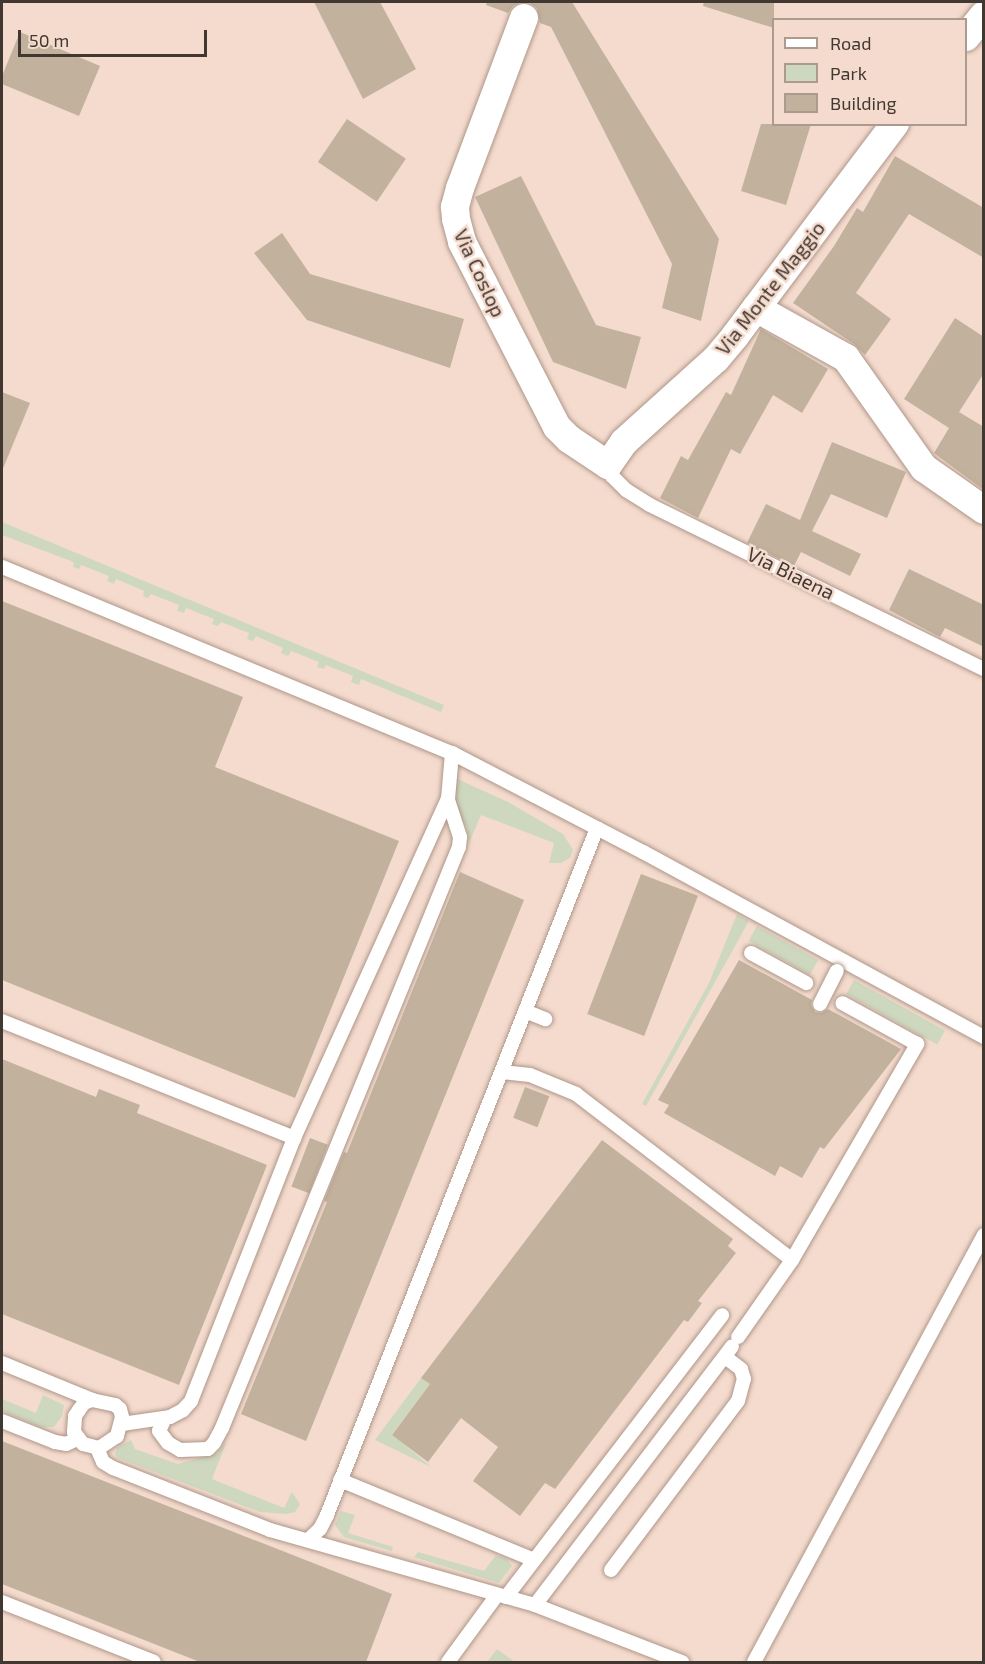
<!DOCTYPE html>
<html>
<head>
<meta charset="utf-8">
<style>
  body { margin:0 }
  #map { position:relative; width:985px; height:1664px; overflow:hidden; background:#f4dbcd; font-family:"Exo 2",sans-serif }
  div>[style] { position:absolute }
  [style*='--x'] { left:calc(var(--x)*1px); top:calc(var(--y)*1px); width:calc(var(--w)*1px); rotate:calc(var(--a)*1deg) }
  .green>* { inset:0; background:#ced8bf; transform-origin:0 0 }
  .building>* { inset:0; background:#c2b29d; transform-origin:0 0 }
  .roads { filter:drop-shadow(0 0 2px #ae9689) drop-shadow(0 0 2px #ae9689) }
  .service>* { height:14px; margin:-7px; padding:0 7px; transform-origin:7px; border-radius:7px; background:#fff }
  .minor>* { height:28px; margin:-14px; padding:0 14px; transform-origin:14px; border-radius:14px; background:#fff }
  .bridges { filter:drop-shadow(0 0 2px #ae9689) drop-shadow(0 0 2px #ae9689) }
  .service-bridge>* { height:14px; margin:-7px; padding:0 7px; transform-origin:7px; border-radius:7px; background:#fff }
  span { translate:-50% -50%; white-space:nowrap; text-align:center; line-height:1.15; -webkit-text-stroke:5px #f4dbcd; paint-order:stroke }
  .street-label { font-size:20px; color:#423832 }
  .frame { position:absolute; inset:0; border:3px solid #423832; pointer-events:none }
  .legend { position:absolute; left:772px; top:18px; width:195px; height:108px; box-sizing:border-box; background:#f4dbcd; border:2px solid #ad9a8f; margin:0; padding:8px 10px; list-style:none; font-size:18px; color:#423832 }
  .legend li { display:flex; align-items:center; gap:12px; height:30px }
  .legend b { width:30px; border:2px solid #ad9a8f }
  .scale { position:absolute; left:18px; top:30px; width:189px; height:27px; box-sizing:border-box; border:3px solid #423832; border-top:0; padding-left:8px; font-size:18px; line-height:21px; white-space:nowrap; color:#423832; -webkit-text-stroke:4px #f4dbcd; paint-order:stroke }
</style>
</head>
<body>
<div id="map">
  <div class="green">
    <i style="clip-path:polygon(2px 522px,74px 552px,444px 705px,441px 712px,361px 679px,359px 685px,351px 682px,353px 676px,326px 665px,324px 669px,317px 667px,319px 662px,291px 651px,288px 656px,281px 653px,283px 648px,256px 636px,253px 641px,247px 639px,249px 633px,221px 622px,218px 626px,212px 624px,214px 619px,186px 608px,184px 613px,177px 611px,179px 605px,151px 594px,148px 598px,143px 596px,144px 591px,135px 587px,116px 579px,114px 584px,107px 581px,109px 576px,81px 565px,79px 569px,73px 567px,74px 563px,71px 561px,2px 535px)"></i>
    <i style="clip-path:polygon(453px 777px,508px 802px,563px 834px,573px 850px,570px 858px,561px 863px,549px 863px,554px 843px,481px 815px,469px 843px,467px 827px,454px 810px)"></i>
    <i style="clip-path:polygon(737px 914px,749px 921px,646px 1106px,642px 1104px,709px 983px)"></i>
    <i style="left:757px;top:926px;width:70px;height:17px;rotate:29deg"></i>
    <i style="left:854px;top:980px;width:104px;height:16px;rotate:29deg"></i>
    <i style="clip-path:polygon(421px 1378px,430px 1384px,392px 1434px,431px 1467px,375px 1440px)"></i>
    <i style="clip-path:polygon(43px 1395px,64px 1405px,62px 1416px,54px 1427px,41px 1427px,2px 1411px,2px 1399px,36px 1413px)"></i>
    <i style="clip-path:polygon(131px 1440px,135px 1449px,178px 1464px,217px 1453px,227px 1441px,212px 1479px,284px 1508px,292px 1492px,300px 1504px,295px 1512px,286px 1514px,260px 1512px,118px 1458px,115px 1454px,117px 1448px)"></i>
    <i style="clip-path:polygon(341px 1511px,355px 1515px,348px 1533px,393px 1547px,392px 1551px,344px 1537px,335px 1525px)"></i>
    <i style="clip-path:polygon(418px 1552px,484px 1571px,496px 1555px,507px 1559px,512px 1566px,499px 1583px,414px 1557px)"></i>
    <i style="clip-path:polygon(497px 1649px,515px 1662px,487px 1662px)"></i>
  </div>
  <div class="building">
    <i style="clip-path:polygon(314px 2px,380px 2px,416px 69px,363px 99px)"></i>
    <i style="clip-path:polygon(487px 2px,572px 2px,719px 239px,701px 321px,662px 308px,672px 264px,551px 27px,540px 23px,537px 8px,530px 3px,521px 2px,513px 6px,508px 13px,486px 5px)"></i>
    <i style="clip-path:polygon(704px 2px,774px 2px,774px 28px,703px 6px)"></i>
    <i style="clip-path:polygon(20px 32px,100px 66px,79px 116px,2px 84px,2px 76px)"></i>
    <i style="left:347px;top:119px;width:71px;height:52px;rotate:34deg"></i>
    <i style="clip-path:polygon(761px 124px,811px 124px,786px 205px,741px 191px)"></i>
    <i style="clip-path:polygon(895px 156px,984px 208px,984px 258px,909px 214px,856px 293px,891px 319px,865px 355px,854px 344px,793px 303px,834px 246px,857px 208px,863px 212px)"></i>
    <i style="clip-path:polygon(521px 176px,596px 325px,641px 337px,626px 389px,553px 362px,475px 197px)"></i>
    <i style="clip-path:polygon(282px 233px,310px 274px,464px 319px,450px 368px,307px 320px,254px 253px)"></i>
    <i style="clip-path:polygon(955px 318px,984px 337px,984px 373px,959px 412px,984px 427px,984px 490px,934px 453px,949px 428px,904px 399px)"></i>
    <i style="clip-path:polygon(761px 329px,828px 369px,802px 413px,773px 395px,740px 454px,731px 449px,698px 518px,660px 498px,681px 456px,688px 460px,726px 392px,731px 395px)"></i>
    <i style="clip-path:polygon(2px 392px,30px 403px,2px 471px)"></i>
    <i style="clip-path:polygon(832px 442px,906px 472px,887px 518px,831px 494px,812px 531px,861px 554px,850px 576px,801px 552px,794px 566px,747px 543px,766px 504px,800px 520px)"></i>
    <i style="clip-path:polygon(909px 569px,984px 605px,984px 647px,945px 628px,940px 637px,889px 610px)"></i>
    <i style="clip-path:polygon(2px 601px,243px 697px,215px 767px,399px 841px,295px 1098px,2px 980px)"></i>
    <i style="clip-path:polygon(460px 872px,524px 900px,306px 1441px,241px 1414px,327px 1202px,324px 1201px,344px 1152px,347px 1153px)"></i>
    <i style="left:641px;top:874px;width:61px;height:150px;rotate:21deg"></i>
    <i style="clip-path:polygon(739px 960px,812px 1000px,811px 1005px,815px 1012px,821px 1013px,828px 1009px,901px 1049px,824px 1149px,820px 1147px,802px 1178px,780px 1166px,775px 1176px,664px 1113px,669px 1105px,658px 1100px)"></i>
    <i style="clip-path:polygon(2px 1059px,96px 1097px,99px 1089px,140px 1105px,137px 1113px,267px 1165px,179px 1385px,2px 1314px)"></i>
    <i style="left:525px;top:1087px;width:26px;height:33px;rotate:21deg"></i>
    <i style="left:310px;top:1138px;width:19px;height:52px;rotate:21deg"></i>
    <i style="clip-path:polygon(602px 1140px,733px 1239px,728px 1246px,736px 1253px,698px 1301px,702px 1303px,688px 1322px,684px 1320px,555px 1489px,545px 1483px,520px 1516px,473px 1481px,498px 1447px,461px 1418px,428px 1462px,392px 1435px,430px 1384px,421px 1378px)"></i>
    <i style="clip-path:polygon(2px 1441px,392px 1594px,366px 1662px,200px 1662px,2px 1584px)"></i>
  </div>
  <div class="roads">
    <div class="service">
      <i style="--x:608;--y:465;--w:12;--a:70"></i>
      <i style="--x:612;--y:476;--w:20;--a:45"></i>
      <i style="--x:626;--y:490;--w:28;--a:32"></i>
      <i style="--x:650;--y:505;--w:372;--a:26.2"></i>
      <i style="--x:2;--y:567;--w:487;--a:22.5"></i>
      <i style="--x:452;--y:753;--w:215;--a:27.4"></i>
      <i style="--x:643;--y:852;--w:388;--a:28.5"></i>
      <i style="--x:751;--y:953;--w:63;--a:28.6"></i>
      <i style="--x:525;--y:1011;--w:22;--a:22"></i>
      <i style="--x:2;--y:1021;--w:315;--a:21.8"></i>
      <i style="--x:502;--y:1072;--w:28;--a:6"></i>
      <i style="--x:530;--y:1075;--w:50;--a:22.4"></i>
      <i style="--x:576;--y:1094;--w:272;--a:37.5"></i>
      <i style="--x:792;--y:1260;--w:94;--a:125"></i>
      <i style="--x:792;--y:1260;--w:250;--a:-59.9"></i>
      <i style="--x:917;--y:1044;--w:85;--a:-151.3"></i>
      <i style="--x:2;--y:1363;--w:97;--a:22.3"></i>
      <i style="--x:92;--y:1400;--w:24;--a:12"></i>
      <i style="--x:115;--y:1405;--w:6;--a:39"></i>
      <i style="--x:120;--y:1409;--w:8;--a:76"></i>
      <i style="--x:122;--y:1417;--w:20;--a:105"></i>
      <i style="--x:117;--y:1436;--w:22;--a:146"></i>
      <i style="--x:99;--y:1448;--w:16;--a:-166"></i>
      <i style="--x:83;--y:1444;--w:15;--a:-127"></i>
      <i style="--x:74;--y:1432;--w:16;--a:-86"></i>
      <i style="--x:75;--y:1416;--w:7;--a:-56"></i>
      <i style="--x:79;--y:1410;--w:9;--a:-54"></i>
      <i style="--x:84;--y:1403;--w:9;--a:-21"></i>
      <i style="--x:165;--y:1418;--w:14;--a:115"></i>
      <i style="--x:159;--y:1431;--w:15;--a:53"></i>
      <i style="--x:168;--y:1443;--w:14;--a:30"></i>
      <i style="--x:180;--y:1450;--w:28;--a:-2"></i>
      <i style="--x:208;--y:1449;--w:8;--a:-45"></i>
      <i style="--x:214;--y:1443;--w:17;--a:-62"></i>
      <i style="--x:222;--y:1428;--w:627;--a:-67.81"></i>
      <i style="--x:459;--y:847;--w:10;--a:-84"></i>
      <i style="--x:460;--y:837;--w:40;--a:-108"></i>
      <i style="--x:2;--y:1421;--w:57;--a:21.6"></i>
      <i style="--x:55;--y:1442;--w:11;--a:10"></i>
      <i style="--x:66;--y:1444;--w:12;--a:-24"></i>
      <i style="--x:122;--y:1424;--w:49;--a:-8.3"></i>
      <i style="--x:170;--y:1417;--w:15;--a:-28"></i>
      <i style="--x:183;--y:1410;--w:12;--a:-48"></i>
      <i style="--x:191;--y:1401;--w:282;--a:-68.6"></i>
      <i style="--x:294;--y:1138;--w:372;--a:-65.6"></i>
      <i style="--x:448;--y:799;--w:46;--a:-85"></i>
      <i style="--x:97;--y:1448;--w:15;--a:67"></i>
      <i style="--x:103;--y:1462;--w:12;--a:31"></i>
      <i style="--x:113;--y:1468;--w:169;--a:21.5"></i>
      <i style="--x:270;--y:1530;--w:275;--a:15.8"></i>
      <i style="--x:535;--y:1605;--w:158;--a:21.2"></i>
      <i style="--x:340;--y:1480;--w:210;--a:22.4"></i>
      <i style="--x:308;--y:1540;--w:16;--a:-43"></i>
      <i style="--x:320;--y:1529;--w:16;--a:-63"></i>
      <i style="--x:327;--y:1515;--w:738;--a:-68.54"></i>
      <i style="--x:611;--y:1570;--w:211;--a:-53.1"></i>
      <i style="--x:738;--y:1401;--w:23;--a:-75"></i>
      <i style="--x:744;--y:1379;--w:10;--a:-107"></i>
      <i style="--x:741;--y:1369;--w:20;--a:-143"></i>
      <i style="--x:506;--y:1597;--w:355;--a:-52.5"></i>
      <i style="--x:2;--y:1602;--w:163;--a:21.5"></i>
      <i style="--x:535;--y:1605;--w:325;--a:-52.7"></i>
      <i style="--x:448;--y:1662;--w:83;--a:-53.8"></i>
      <i style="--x:754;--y:1662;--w:485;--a:-61.7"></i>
    </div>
    <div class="minor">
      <i style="--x:524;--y:18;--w:182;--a:110.6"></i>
      <i style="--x:460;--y:188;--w:20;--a:105"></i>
      <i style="--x:455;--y:207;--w:12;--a:85"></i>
      <i style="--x:456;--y:219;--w:24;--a:75"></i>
      <i style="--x:462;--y:242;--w:46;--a:62.9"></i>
      <i style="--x:483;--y:283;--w:162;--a:62.8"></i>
      <i style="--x:557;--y:427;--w:17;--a:45"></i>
      <i style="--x:569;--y:439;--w:47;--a:33.7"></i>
      <i style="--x:608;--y:465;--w:28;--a:-55"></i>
      <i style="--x:624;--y:442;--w:124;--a:-42.1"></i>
      <i style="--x:716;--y:359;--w:30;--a:-50"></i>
      <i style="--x:735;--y:336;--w:266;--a:-53"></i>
      <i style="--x:966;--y:37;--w:28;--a:-51"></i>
      <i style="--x:756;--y:308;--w:103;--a:29.1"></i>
      <i style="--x:846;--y:358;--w:135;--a:54.7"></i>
      <i style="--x:924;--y:468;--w:73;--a:35"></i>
    </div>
  </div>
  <div class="bridges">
    <div class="service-bridge">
      <i style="--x:820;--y:1004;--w:37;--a:-63"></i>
    </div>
  </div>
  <div class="street-label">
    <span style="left:480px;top:273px;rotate:65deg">Via Coslop</span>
    <span style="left:770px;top:288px;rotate:-52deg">Via Monte Maggio</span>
    <span style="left:791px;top:573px;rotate:26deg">Via Biaena</span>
  </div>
  <div class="frame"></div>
  <ul class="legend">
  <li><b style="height:8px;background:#fff"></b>Road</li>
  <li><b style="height:16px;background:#ced8bf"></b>Park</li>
  <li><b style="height:16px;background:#c2b29d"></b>Building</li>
  </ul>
  <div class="scale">50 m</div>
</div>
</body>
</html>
